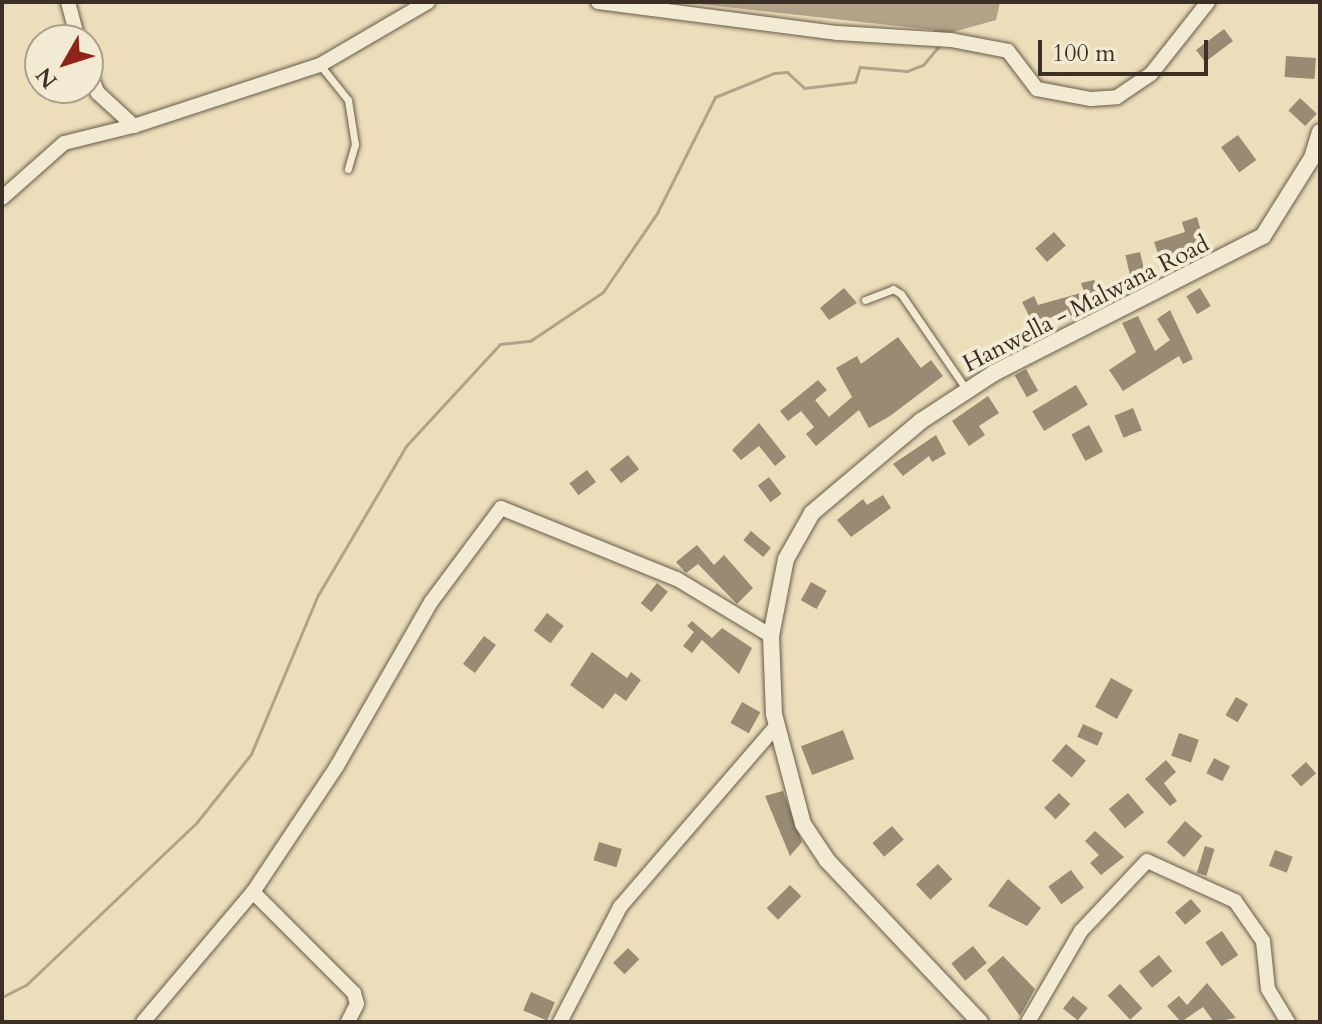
<!DOCTYPE html>
<html>
<head>
<meta charset="utf-8">
<style>
  body { margin:0 }
  #map { position:relative; width:1322px; height:1024px; overflow:hidden; background:#eddebb; font-family:Cardo,serif }
  div>[style] { position:absolute }
  [style*='--x'] { left:calc(var(--x)*1px); top:calc(var(--y)*1px); width:calc(var(--w)*1px); rotate:calc(var(--a)*1deg) }
  .water>* { inset:0; background:#b1a288 }
  .stream>* { height:3px; margin:-1.5px; padding:0 1.5px; transform-origin:1.5px; border-radius:1.5px; background:#b1a288 }
  .building>* { inset:0; background:#988a73; transform-origin:0 0 }
  .roads { filter:drop-shadow(0 0 2px #685b4a) drop-shadow(0 0 2px #685b4a) }
  .service>* { height:7px; margin:-3.5px; padding:0 3.5px; transform-origin:3.5px; border-radius:3.5px; background:#f3ead3 }
  .minor>* { height:14px; margin:-7px; padding:0 7px; transform-origin:7px; border-radius:7px; background:#f3ead3 }
  .tertiary>* { height:16px; margin:-8px; padding:0 8px; transform-origin:8px; border-radius:8px; background:#f3ead3 }
  span { translate:-50% -50%; white-space:nowrap; text-align:center; line-height:1.15; -webkit-text-stroke:8px #f3ead3; paint-order:stroke }
  .street-label { font-size:24px; color:#3c2f25 }
  .frame { position:absolute; inset:0; border:4px solid #3c2f25; pointer-events:none }
  .north { position:absolute; left:24px; top:24px; width:80px; height:80px; box-sizing:border-box; background:#f3ead3; border:2px solid #aa9f8d; border-radius:50%; rotate:231deg; font-size:22px; font-weight:700; line-height:32px; text-align:center; color:#3c2f25 }
  .north::after { content:''; display:block; margin:auto; width:28px; height:36px; background:#8f2418; clip-path:polygon(50% 0,100% 100%,50% 72%,0 100%) }
  .scale { position:absolute; left:1038px; top:40px; width:170px; height:36px; box-sizing:border-box; border:4px solid #3c2f25; border-top:0; padding-left:10px; font-size:24px; line-height:28px; white-space:nowrap; color:#3c2f25; -webkit-text-stroke:6px #f3ead3; paint-order:stroke }
</style>
</head>
<body>
<div id="map">
  <div class="water">
    <i style="clip-path:polygon(681px 2px,1000px 2px,996px 20px,953px 32px,951px 40px,933px 37px,934px 30px)"></i>
  </div>
  <div class="stream">
    <i style="--x:2;--y:997;--w:27;--a:-27"></i>
    <i style="--x:26;--y:985;--w:236;--a:-43.6"></i>
    <i style="--x:197;--y:822;--w:87;--a:-51.5"></i>
    <i style="--x:251;--y:754;--w:173;--a:-67.2"></i>
    <i style="--x:318;--y:595;--w:173;--a:-59.4"></i>
    <i style="--x:406;--y:446;--w:139;--a:-47.3"></i>
    <i style="--x:500;--y:344;--w:30;--a:-6"></i>
    <i style="--x:530;--y:341;--w:88;--a:-33.9"></i>
    <i style="--x:603;--y:292;--w:96;--a:-55.6"></i>
    <i style="--x:657;--y:213;--w:130;--a:-63.4"></i>
    <i style="--x:715;--y:97;--w:64;--a:-22.1"></i>
    <i style="--x:774;--y:73;--w:13;--a:-4"></i>
    <i style="--x:787;--y:72;--w:23;--a:43"></i>
    <i style="--x:804;--y:88;--w:51;--a:-6.7"></i>
    <i style="--x:855;--y:82;--w:16;--a:-72"></i>
    <i style="--x:860;--y:67;--w:47;--a:4.9"></i>
    <i style="--x:907;--y:71;--w:17;--a:-21"></i>
    <i style="--x:923;--y:65;--w:26;--a:-50"></i>
  </div>
  <div class="building">
    <i style="left:1224px;top:29px;width:15px;height:35px;rotate:53deg"></i>
    <i style="left:1286px;top:56px;width:30px;height:21px;rotate:4deg"></i>
    <i style="left:1300px;top:98px;width:23px;height:17px;rotate:43deg"></i>
    <i style="left:1238px;top:135px;width:31px;height:21px;rotate:54deg"></i>
    <i style="clip-path:polygon(1197px 217px,1206px 249px,1162px 265px,1154px 242px,1185px 232px,1182px 222px)"></i>
    <i style="left:1054px;top:232px;width:18px;height:25px;rotate:49deg"></i>
    <i style="left:1140px;top:252px;width:23px;height:15px;rotate:77deg"></i>
    <i style="clip-path:polygon(1094px 280px,1108px 300px,1076px 309px,1078px 317px,1058px 322px,1056px 315px,1034px 326px,1022px 302px,1034px 296px,1038px 305px,1084px 292px,1081px 283px)"></i>
    <i style="clip-path:polygon(844px 288px,857px 303px,829px 320px,820px 308px)"></i>
    <i style="left:1200px;top:288px;width:21px;height:16px;rotate:59deg"></i>
    <i style="clip-path:polygon(1170px 310px,1193px 359px,1183px 364px,1179px 356px,1123px 391px,1109px 370px,1136px 352px,1122px 323px,1138px 316px,1155px 351px,1170px 340px,1157px 319px)"></i>
    <i style="clip-path:polygon(898px 337px,921px 368px,931px 360px,943px 376px,890px 416px,869px 428px,859px 410px,816px 446px,806px 434px,814px 427px,801px 411px,788px 421px,780px 411px,818px 380px,827px 390px,815px 400px,829px 417px,852px 397px,836px 368px,857px 356px,861px 364px)"></i>
    <i style="left:1026px;top:369px;width:25px;height:13px;rotate:61deg"></i>
    <i style="left:1076px;top:385px;width:23px;height:51px;rotate:59deg"></i>
    <i style="clip-path:polygon(988px 396px,999px 413px,979px 426px,985px 435px,969px 446px,952px 421px)"></i>
    <i style="left:1133px;top:408px;width:24px;height:20px;rotate:68deg"></i>
    <i style="clip-path:polygon(759px 423px,786px 457px,775px 466px,759px 446px,741px 460px,732px 450px)"></i>
    <i style="left:1089px;top:425px;width:30px;height:20px;rotate:62deg"></i>
    <i style="clip-path:polygon(936px 435px,946px 454px,932px 462px,929px 456px,903px 476px,893px 464px)"></i>
    <i style="left:628px;top:455px;width:18px;height:23px;rotate:52deg"></i>
    <i style="left:587px;top:470px;width:15px;height:22px;rotate:53deg"></i>
    <i style="left:769px;top:477px;width:21px;height:14px;rotate:53deg"></i>
    <i style="clip-path:polygon(883px 495px,891px 508px,851px 537px,837px 520px,863px 499px,867px 505px)"></i>
    <i style="left:751px;top:531px;width:26px;height:12px;rotate:40deg"></i>
    <i style="clip-path:polygon(697px 545px,714px 565px,724px 555px,753px 588px,737px 604px,698px 564px,686px 573px,676px 562px)"></i>
    <i style="left:811px;top:582px;width:18px;height:21px;rotate:29deg"></i>
    <i style="left:657px;top:583px;width:14px;height:26px;rotate:39deg"></i>
    <i style="left:547px;top:613px;width:21px;height:22px;rotate:37deg"></i>
    <i style="clip-path:polygon(692px 621px,712px 638px,722px 628px,752px 648px,739px 674px,702px 640px,692px 653px,683px 646px,694px 632px,687px 626px)"></i>
    <i style="left:484px;top:636px;width:15px;height:35px;rotate:37deg"></i>
    <i style="clip-path:polygon(592px 652px,627px 678px,631px 672px,641px 680px,626px 701px,615px 693px,603px 709px,570px 685px)"></i>
    <i style="left:1111px;top:678px;width:25px;height:33px;rotate:29deg"></i>
    <i style="left:1236px;top:697px;width:14px;height:21px;rotate:30deg"></i>
    <i style="left:742px;top:702px;width:21px;height:24px;rotate:29deg"></i>
    <i style="left:1083px;top:724px;width:22px;height:14px;rotate:24deg"></i>
    <i style="left:843px;top:730px;width:31px;height:45px;rotate:69deg"></i>
    <i style="left:1179px;top:733px;width:21px;height:24px;rotate:19deg"></i>
    <i style="left:1066px;top:744px;width:26px;height:22px;rotate:40deg"></i>
    <i style="left:1214px;top:758px;width:18px;height:17px;rotate:27deg"></i>
    <i style="clip-path:polygon(1166px 760px,1176px 772px,1164px 783px,1177px 801px,1170px 806px,1145px 779px)"></i>
    <i style="left:1306px;top:762px;width:15px;height:20px;rotate:48deg"></i>
    <i style="clip-path:polygon(783px 791px,802px 842px,790px 856px,765px 796px)"></i>
    <i style="left:1059px;top:793px;width:16px;height:21px;rotate:45deg"></i>
    <i style="left:1128px;top:793px;width:25px;height:25px;rotate:50deg"></i>
    <i style="left:1185px;top:821px;width:23px;height:28px;rotate:41deg"></i>
    <i style="left:892px;top:826px;width:18px;height:26px;rotate:49deg"></i>
    <i style="clip-path:polygon(1095px 831px,1124px 857px,1101px 875px,1090px 863px,1099px 855px,1085px 841px)"></i>
    <i style="left:599px;top:842px;width:24px;height:19px;rotate:17deg"></i>
    <i style="left:1205px;top:846px;width:10px;height:28px;rotate:17deg"></i>
    <i style="left:1275px;top:850px;width:19px;height:17px;rotate:21deg"></i>
    <i style="left:938px;top:864px;width:21px;height:30px;rotate:47deg"></i>
    <i style="left:1071px;top:870px;width:22px;height:28px;rotate:54deg"></i>
    <i style="clip-path:polygon(1008px 879px,1041px 908px,1027px 926px,988px 906px)"></i>
    <i style="left:790px;top:885px;width:16px;height:33px;rotate:45deg"></i>
    <i style="left:1191px;top:899px;width:16px;height:21px;rotate:50deg"></i>
    <i style="left:1222px;top:931px;width:29px;height:20px;rotate:56deg"></i>
    <i style="left:973px;top:946px;width:22px;height:28px;rotate:51deg"></i>
    <i style="left:628px;top:948px;width:16px;height:21px;rotate:45deg"></i>
    <i style="left:1159px;top:955px;width:21px;height:26px;rotate:51deg"></i>
    <i style="clip-path:polygon(1003px 956px,1035px 989px,1020px 1016px,987px 970px)"></i>
    <i style="clip-path:polygon(1207px 983px,1236px 1018px,1214px 1022px,1203px 1007px,1181px 1022px,1167px 1006px,1179px 996px,1187px 1005px)"></i>
    <i style="left:1120px;top:984px;width:33px;height:17px;rotate:47deg"></i>
    <i style="left:531px;top:992px;width:26px;height:20px;rotate:23deg"></i>
    <i style="left:1073px;top:996px;width:19px;height:16px;rotate:39deg"></i>
  </div>
  <div class="roads">
    <div class="service">
      <i style="--x:320;--y:65;--w:45;--a:51.3"></i>
      <i style="--x:348;--y:100;--w:45;--a:81"></i>
      <i style="--x:355;--y:144;--w:26;--a:106"></i>
      <i style="--x:865;--y:300;--w:30;--a:-21"></i>
      <i style="--x:893;--y:289;--w:9;--a:32"></i>
      <i style="--x:901;--y:294;--w:115;--a:55.6"></i>
    </div>
    <div class="minor">
      <i style="--x:68;--y:2;--w:39;--a:75"></i>
      <i style="--x:598;--y:2;--w:242;--a:7.4"></i>
      <i style="--x:838;--y:33;--w:113;--a:3.5"></i>
      <i style="--x:951;--y:40;--w:58;--a:10.9"></i>
      <i style="--x:1008;--y:51;--w:48;--a:52.7"></i>
      <i style="--x:1037;--y:89;--w:55;--a:10.5"></i>
      <i style="--x:1091;--y:99;--w:26;--a:-4"></i>
      <i style="--x:1117;--y:97;--w:41;--a:-34.1"></i>
      <i style="--x:1151;--y:74;--w:92;--a:-51.6"></i>
      <i style="--x:88;--y:70;--w:25;--a:67"></i>
      <i style="--x:98;--y:93;--w:49;--a:42.5"></i>
      <i style="--x:134;--y:126;--w:196;--a:-18.2"></i>
      <i style="--x:320;--y:65;--w:125;--a:-30.3"></i>
      <i style="--x:2;--y:198;--w:83;--a:-41.6"></i>
      <i style="--x:64;--y:143;--w:71;--a:-13.8"></i>
      <i style="--x:253;--y:892;--w:143;--a:45"></i>
      <i style="--x:354;--y:993;--w:11;--a:75"></i>
      <i style="--x:357;--y:1004;--w:20;--a:117"></i>
      <i style="--x:143;--y:1022;--w:170;--a:-49.8"></i>
      <i style="--x:253;--y:892;--w:151;--a:-56.3"></i>
      <i style="--x:337;--y:766;--w:189;--a:-60.2"></i>
      <i style="--x:431;--y:602;--w:117;--a:-53.3"></i>
      <i style="--x:501;--y:508;--w:190;--a:22"></i>
      <i style="--x:677;--y:579;--w:110;--a:31.2"></i>
      <i style="--x:560;--y:1022;--w:130;--a:-62.4"></i>
      <i style="--x:620;--y:907;--w:240;--a:-49.2"></i>
      <i style="--x:1028;--y:1022;--w:105;--a:-59.8"></i>
      <i style="--x:1081;--y:931;--w:96;--a:-46.7"></i>
      <i style="--x:1147;--y:861;--w:97;--a:24.4"></i>
      <i style="--x:1235;--y:901;--w:49;--a:55"></i>
      <i style="--x:1263;--y:941;--w:48;--a:84.1"></i>
      <i style="--x:1268;--y:989;--w:39;--a:59"></i>
    </div>
    <div class="tertiary">
      <i style="--x:980;--y:1022;--w:223;--a:-133.4"></i>
      <i style="--x:827;--y:860;--w:43;--a:-123.7"></i>
      <i style="--x:803;--y:824;--w:114;--a:-104.8"></i>
      <i style="--x:774;--y:714;--w:78;--a:-92.2"></i>
      <i style="--x:771;--y:636;--w:78;--a:-79"></i>
      <i style="--x:786;--y:559;--w:53;--a:-60.5"></i>
      <i style="--x:812;--y:513;--w:143;--a:-40.2"></i>
      <i style="--x:921;--y:421;--w:87;--a:-33.3"></i>
      <i style="--x:994;--y:373;--w:302;--a:-27"></i>
      <i style="--x:1263;--y:236;--w:92;--a:-57.9"></i>
      <i style="--x:1312;--y:158;--w:27;--a:-73"></i>
    </div>
  </div>
  <div class="street-label">
    <span style="left:1086px;top:304px;rotate:-27deg">Hanwella - Malwana Road</span>
  </div>
  <div class="frame"></div>
  <div class="north">N</div>
  <div class="scale">100 m</div>
</div>
</body>
</html>
